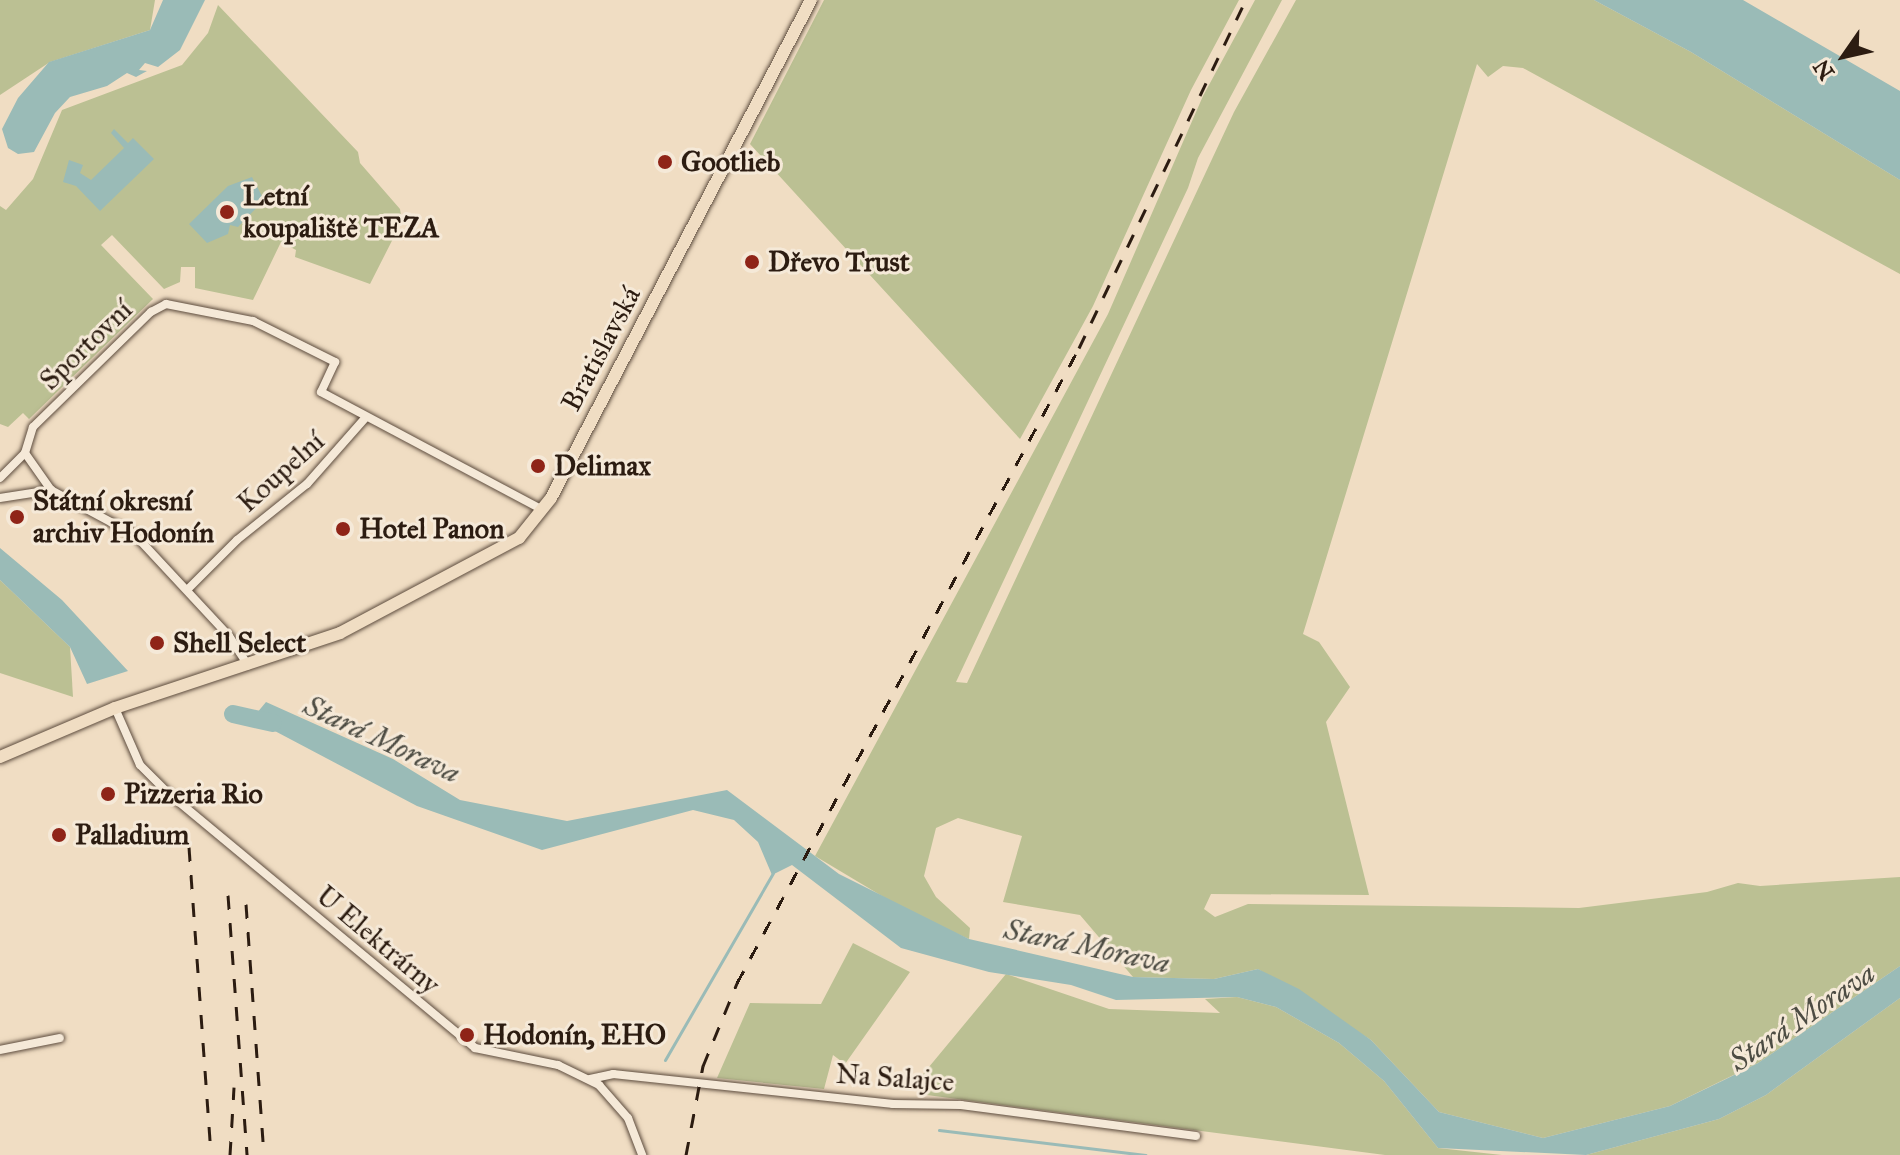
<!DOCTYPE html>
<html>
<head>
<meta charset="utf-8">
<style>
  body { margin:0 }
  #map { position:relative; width:1900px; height:1155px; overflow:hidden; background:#f0ddc3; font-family:"IM FELL Great Primer",serif }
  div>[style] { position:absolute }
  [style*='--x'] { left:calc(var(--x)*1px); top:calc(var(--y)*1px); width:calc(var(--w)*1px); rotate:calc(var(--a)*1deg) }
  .green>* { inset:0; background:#bbc093 }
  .water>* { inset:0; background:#9abbb7 }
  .stream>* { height:3px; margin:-1.5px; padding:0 1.5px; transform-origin:1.5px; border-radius:1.5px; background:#9abbb7 }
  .river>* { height:18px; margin:-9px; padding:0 9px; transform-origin:9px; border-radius:9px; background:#9abbb7 }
  .roads { filter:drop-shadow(0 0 2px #5d4c3e) drop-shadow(0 0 2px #5d4c3e) }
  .minor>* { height:8px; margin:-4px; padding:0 4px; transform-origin:4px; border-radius:4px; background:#f5e9d8 }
  .primary>* { height:12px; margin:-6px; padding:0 6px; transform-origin:6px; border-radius:6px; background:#f0ddc3 }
  .rail>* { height:3px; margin-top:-1.5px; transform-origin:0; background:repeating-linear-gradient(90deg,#2c1c11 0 14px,transparent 0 28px) }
  .dots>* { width:22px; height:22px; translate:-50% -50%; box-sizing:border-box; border:4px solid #f5e9d8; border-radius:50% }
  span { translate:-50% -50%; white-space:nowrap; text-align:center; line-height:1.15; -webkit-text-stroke:6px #f5e9d8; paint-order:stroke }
  .poi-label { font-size:28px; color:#2c1c11; font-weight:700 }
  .left { translate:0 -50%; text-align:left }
  .street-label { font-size:28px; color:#2c1c11 }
  .water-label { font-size:30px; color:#4d4c43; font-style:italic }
  .north { position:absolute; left:1804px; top:16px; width:80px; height:80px; -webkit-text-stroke:6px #f5e9d8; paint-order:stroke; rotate:236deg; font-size:22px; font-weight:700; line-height:32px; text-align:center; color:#2c1c11 }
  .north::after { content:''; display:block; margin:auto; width:28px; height:36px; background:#2c1c11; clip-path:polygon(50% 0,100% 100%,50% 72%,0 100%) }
</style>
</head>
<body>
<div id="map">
  <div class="green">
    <i style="clip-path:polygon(0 0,155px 0,150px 30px,50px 62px,0 95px)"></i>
    <i style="clip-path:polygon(824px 0,1239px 0,1191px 90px,1093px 306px,1020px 439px,750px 144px)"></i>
    <i style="clip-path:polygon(1255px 0,1282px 0,1198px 158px,1188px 188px,956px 682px,967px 683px,1234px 112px,1296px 0,1594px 0,1691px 52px,1900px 180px,1900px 274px,1523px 68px,1503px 66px,1488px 77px,1477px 64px,1303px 634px,1319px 642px,1350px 687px,1326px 722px,1369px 895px,1211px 894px,1204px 909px,1215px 917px,1248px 904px,1579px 908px,1707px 892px,1738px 883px,1760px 886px,1900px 877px,1900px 966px,1758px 1063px,1670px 1106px,1543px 1138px,1439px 1112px,1371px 1040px,1258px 969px,1214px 979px,1133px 977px,1080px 915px,1003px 902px,1022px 836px,958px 818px,936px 828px,924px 876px,936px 897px,970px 928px,969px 939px,912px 914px,815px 856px,1108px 314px,1203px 96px)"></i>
    <i style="clip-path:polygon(218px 5px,358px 152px,360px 163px,400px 209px,402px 221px,370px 284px,295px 257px,296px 250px,281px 242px,253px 300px,195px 288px,195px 267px,181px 267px,180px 282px,164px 289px,112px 235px,101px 245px,153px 299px,29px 419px,23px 413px,8px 427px,0 424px,0 206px,6px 210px,33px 179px,62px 110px,182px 65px,208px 33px)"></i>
    <i style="clip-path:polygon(0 580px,70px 647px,73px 697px,0 673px)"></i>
    <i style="clip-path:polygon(853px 943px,910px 972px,845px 1064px,833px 1055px,824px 1089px,717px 1078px,750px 1003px,821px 1004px)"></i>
    <i style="clip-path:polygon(1006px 974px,1109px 1009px,1220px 1013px,1205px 999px,1237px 997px,1276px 1007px,1339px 1043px,1384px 1081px,1438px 1148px,1502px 1155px,1385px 1155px,927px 1095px,914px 1085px)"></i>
    <i style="clip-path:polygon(1900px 998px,1900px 1155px,1586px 1155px,1719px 1119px,1766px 1095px)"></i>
  </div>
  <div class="water">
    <i style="clip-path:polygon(163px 0,205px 0,180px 50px,158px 67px,145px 63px,139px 70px,147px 71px,136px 77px,127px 73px,107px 86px,70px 97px,55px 113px,34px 152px,18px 154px,8px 148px,2px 129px,18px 98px,49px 62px,150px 30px)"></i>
    <i style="clip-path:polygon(1594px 0,1743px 0,1900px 91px,1900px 180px,1691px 52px)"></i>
    <i style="clip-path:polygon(114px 129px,128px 143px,133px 138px,154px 159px,100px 211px,76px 186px,63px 182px,69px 160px,83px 165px,80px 173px,91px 180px,124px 148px,111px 133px)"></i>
    <i style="clip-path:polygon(252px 177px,264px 200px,238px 227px,230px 225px,228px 234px,207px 243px,189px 224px,228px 186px)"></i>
    <i style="clip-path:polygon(0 548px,62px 600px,128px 671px,87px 684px,70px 647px,0 580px)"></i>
    <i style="clip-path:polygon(266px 702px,393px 759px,460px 800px,567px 821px,727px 790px,839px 874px,969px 939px,1133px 977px,1214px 979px,1258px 969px,1299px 989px,1371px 1040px,1439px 1112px,1543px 1138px,1670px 1106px,1724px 1080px,1758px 1063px,1900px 966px,1900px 998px,1766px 1095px,1719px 1119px,1586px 1155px,1438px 1148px,1384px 1081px,1339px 1043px,1276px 1007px,1237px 997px,1116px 1000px,1071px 985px,989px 972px,901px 948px,792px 865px,772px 875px,758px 842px,734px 820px,693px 810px,542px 850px,417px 806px,252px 719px)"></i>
  </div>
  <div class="stream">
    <i style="--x:665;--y:1060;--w:216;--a:-60"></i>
    <i style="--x:939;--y:1130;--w:208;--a:6.9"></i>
  </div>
  <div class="river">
    <i style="--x:233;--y:714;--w:41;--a:12.7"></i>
  </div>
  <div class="roads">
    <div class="minor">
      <i style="--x:25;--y:453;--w:27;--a:-73"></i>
      <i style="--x:33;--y:427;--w:165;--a:-44.3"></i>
      <i style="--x:151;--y:312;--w:17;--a:-28"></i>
      <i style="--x:166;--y:304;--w:89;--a:11.1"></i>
      <i style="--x:253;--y:321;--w:92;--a:26.6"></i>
      <i style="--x:335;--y:362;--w:33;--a:115"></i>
      <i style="--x:321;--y:392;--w:251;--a:28"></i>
      <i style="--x:25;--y:453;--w:45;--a:54.9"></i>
      <i style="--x:0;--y:478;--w:35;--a:-45"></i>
      <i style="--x:0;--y:498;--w:52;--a:-8.9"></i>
      <i style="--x:51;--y:490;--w:95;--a:28.2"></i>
      <i style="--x:135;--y:535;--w:138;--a:47.1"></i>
      <i style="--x:229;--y:636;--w:35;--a:57"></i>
      <i style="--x:188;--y:589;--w:69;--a:-45"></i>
      <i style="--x:237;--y:540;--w:90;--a:-38.7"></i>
      <i style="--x:307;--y:484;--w:89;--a:-48.6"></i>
      <i style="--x:115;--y:708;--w:62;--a:66.3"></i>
      <i style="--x:140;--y:765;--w:40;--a:45"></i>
      <i style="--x:168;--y:793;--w:399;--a:39.7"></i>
      <i style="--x:475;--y:1048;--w:85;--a:11.6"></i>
      <i style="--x:558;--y:1065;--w:46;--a:26"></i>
      <i style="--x:599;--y:1085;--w:44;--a:48.7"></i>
      <i style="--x:628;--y:1118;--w:40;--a:69"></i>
      <i style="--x:0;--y:1050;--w:61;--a:-11.3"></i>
      <i style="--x:590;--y:1079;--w:24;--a:-12"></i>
      <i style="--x:613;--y:1074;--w:282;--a:6.1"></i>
      <i style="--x:893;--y:1104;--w:68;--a:0.8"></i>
      <i style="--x:961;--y:1105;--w:237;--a:7.5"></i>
    </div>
    <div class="primary">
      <i style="--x:0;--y:757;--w:125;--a:-23.1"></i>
      <i style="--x:115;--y:708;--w:237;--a:-18.4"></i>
      <i style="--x:340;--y:633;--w:203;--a:-28"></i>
      <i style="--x:519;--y:538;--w:51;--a:-51.3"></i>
      <i style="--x:551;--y:498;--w:562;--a:-62.43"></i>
    </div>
  </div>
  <div class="rail">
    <i style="--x:189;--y:847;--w:309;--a:85.9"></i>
    <i style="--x:228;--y:895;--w:261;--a:85.8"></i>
    <i style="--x:246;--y:904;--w:252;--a:85.9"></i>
    <i style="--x:230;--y:1155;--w:68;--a:-86.6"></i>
    <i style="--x:686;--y:1155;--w:91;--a:-79.2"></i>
    <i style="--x:703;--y:1066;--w:90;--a:-67.7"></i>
    <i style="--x:737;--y:983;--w:721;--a:-61.69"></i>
    <i style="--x:1079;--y:348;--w:386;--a:-64.4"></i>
  </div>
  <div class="dots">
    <i style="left:665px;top:162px;background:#8f2418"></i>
    <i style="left:227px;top:212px;background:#8f2418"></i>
    <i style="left:752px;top:262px;background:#8f2418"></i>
    <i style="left:538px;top:466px;background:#8f2418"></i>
    <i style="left:17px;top:517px;background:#8f2418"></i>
    <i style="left:343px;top:529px;background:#8f2418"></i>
    <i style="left:157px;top:643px;background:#8f2418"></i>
    <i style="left:108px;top:794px;background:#8f2418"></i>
    <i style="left:59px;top:835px;background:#8f2418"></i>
    <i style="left:467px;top:1035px;background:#8f2418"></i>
  </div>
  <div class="poi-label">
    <span class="left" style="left:681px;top:162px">Gootlieb</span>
    <span class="left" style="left:243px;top:212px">Letní<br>koupaliště TEZA</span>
    <span class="left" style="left:768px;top:262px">Dřevo Trust</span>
    <span class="left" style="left:554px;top:466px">Delimax</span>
    <span class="left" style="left:33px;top:517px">Státní okresní<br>archiv Hodonín</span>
    <span class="left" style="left:359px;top:529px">Hotel Panon</span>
    <span class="left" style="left:173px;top:643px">Shell Select</span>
    <span class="left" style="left:124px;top:794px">Pizzeria Rio</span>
    <span class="left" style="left:75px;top:835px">Palladium</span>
    <span class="left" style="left:483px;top:1035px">Hodonín, EHO</span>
  </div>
  <div class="street-label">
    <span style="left:86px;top:345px;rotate:-44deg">Sportovní</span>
    <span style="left:601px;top:349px;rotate:-62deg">Bratislavská</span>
    <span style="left:281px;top:472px;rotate:-42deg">Koupelní</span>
    <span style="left:378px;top:940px;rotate:40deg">U Elektrárny</span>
    <span style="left:895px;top:1078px;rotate:4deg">Na Salajce</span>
  </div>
  <div class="water-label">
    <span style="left:382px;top:739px;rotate:25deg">Stará Morava</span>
    <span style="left:1087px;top:946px;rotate:12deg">Stará Morava</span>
    <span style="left:1802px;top:1017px;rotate:-34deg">Stará Morava</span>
  </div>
  <div class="north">N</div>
</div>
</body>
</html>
